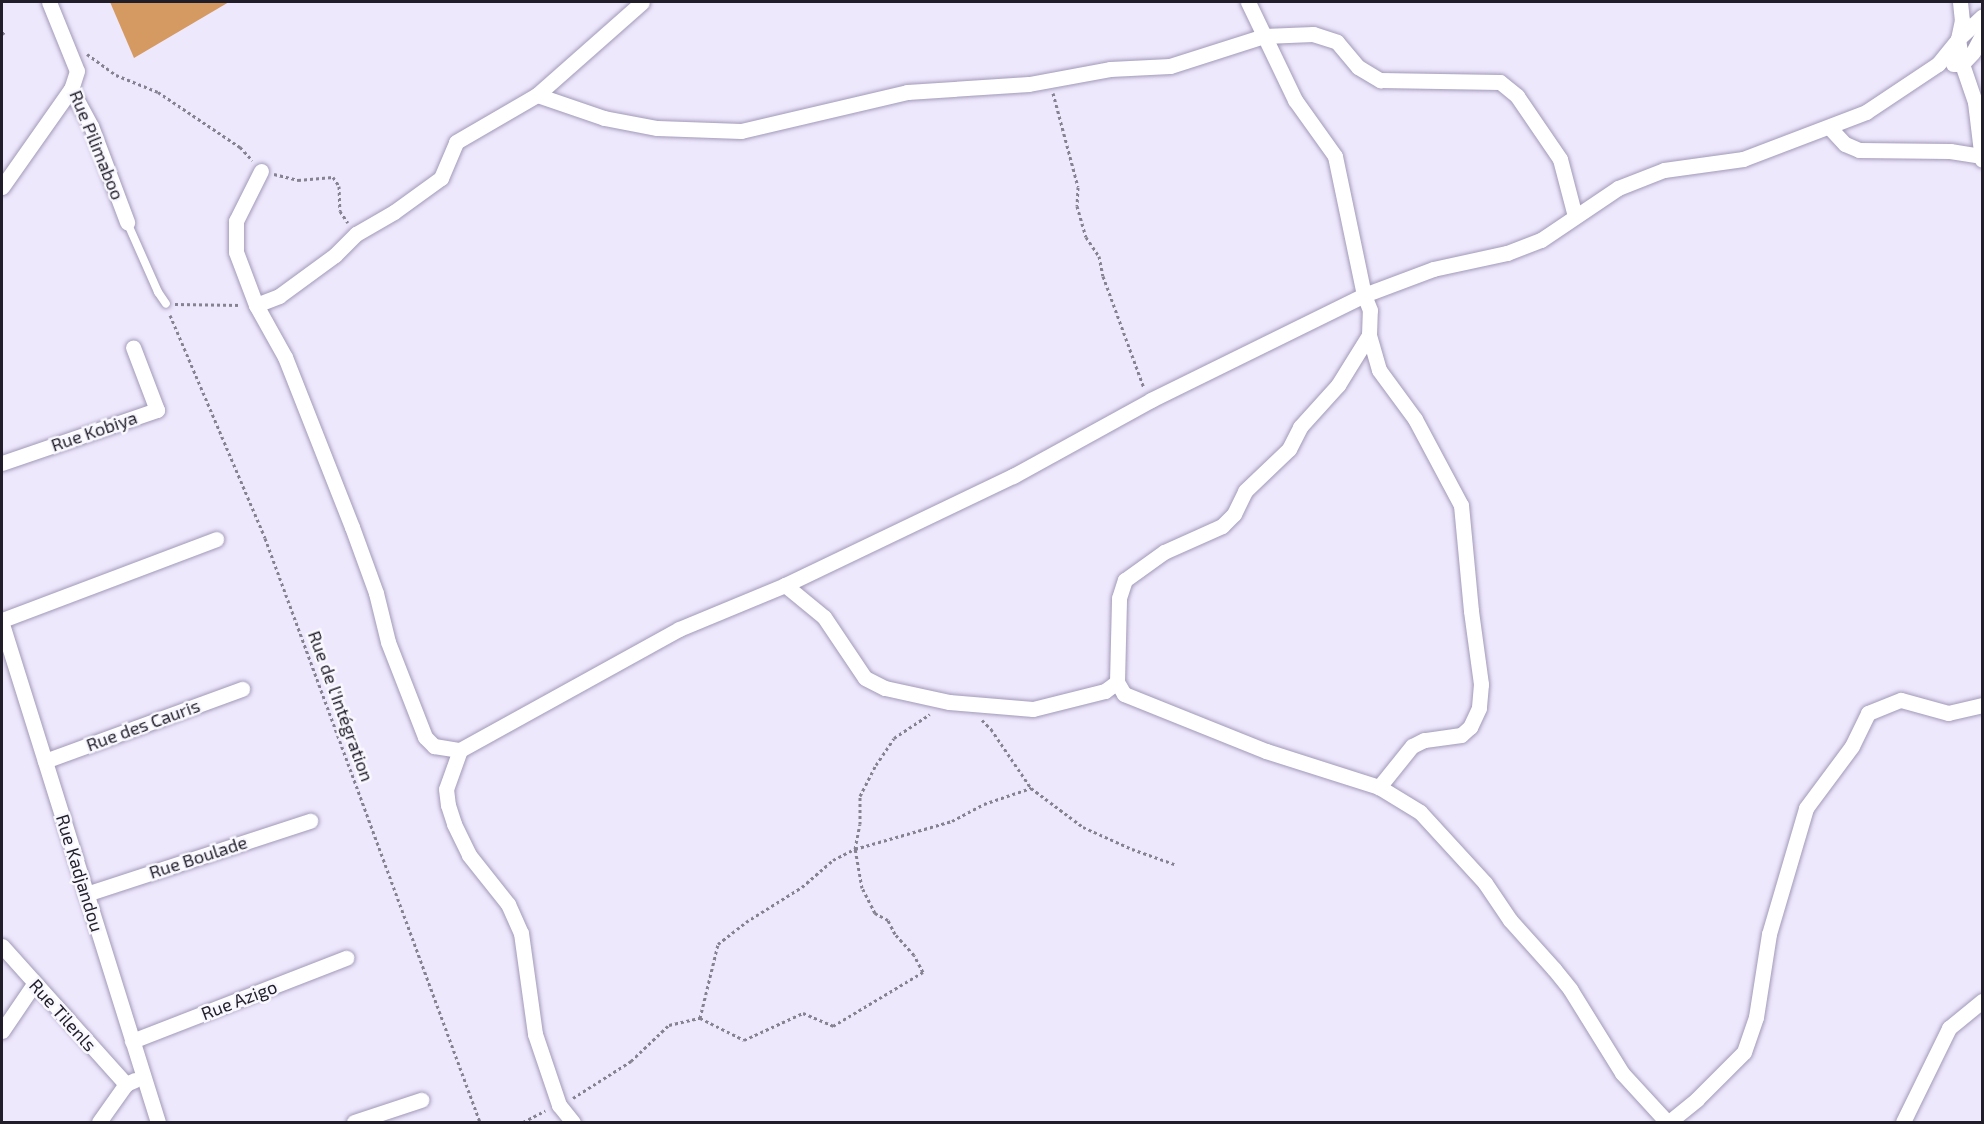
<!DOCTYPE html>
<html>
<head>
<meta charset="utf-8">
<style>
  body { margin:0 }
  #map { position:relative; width:1984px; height:1124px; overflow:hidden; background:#eee8fd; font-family:"Exo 2",sans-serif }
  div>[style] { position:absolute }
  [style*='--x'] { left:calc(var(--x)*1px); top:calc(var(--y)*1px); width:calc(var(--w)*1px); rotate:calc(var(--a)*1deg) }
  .water>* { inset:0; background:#d59a62 }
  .path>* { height:3px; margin-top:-1.5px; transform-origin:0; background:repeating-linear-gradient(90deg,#868292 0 3px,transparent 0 6px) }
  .roads { filter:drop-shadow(0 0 2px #a299b8) drop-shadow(0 0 2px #a299b8) }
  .lane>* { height:8px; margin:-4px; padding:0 4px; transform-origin:4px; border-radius:4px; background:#fff }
  .street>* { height:15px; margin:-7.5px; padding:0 7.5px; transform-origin:7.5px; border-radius:7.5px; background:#fff }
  span { translate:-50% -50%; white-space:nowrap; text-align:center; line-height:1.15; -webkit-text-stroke:5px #faf8ff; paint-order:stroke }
  .street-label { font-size:18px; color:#211e2a }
  .frame { position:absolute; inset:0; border:3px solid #211e2a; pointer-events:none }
</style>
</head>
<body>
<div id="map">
  <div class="water">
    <i style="clip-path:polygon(110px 2px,229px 2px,134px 58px)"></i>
  </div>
  <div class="path">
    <i style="--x:2;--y:34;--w:5;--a:-37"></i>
    <i style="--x:87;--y:54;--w:36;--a:36"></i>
    <i style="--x:116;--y:75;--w:45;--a:22"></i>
    <i style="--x:158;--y:92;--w:99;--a:33.9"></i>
    <i style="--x:240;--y:147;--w:18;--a:47"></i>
    <i style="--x:1053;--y:93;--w:97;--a:75.1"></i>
    <i style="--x:1078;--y:187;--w:19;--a:93"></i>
    <i style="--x:1077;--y:206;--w:32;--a:74"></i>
    <i style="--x:1086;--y:237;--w:23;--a:56"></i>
    <i style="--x:1099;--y:256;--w:20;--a:79"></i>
    <i style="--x:1103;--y:276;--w:119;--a:69.9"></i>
    <i style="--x:274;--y:174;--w:25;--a:14"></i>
    <i style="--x:298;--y:180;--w:35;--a:-5"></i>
    <i style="--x:333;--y:177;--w:11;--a:56"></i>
    <i style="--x:339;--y:186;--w:25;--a:88"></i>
    <i style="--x:340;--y:211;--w:14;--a:56"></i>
    <i style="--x:175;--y:304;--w:66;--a:0.9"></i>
    <i style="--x:170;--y:315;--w:242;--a:66.9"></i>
    <i style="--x:265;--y:538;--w:622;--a:69.79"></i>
    <i style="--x:982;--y:720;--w:13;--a:45"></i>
    <i style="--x:991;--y:729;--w:71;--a:55.9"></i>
    <i style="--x:1031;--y:788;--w:65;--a:36.9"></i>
    <i style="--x:1083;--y:827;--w:54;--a:24.2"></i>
    <i style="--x:1132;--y:849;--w:45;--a:19.7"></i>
    <i style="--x:700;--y:1018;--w:76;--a:-76.3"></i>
    <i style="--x:718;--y:944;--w:36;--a:-38"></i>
    <i style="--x:746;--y:922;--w:66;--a:-32"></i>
    <i style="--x:802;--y:887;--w:41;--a:-41.1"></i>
    <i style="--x:833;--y:860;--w:25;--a:-27"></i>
    <i style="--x:855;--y:849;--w:101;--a:-16.1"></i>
    <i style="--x:952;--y:821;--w:36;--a:-28"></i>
    <i style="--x:984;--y:804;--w:50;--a:-18.8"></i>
    <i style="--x:573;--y:1098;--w:69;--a:-32.5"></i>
    <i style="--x:631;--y:1061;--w:52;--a:-43.5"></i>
    <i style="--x:669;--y:1025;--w:32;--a:-13"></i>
    <i style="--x:700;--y:1018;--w:49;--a:26.6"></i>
    <i style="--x:744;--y:1040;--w:65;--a:-24.6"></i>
    <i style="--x:803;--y:1013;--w:33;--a:23"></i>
    <i style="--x:833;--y:1026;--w:105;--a:-31"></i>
    <i style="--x:923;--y:972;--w:19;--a:-118"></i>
    <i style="--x:914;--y:955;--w:28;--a:-132"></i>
    <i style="--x:895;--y:934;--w:16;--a:-117"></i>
    <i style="--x:888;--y:920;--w:15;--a:-152"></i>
    <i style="--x:875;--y:913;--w:28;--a:-117"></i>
    <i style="--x:862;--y:888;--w:40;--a:-100"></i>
    <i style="--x:855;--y:849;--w:25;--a:-79"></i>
    <i style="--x:860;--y:824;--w:28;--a:-90"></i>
    <i style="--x:860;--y:796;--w:35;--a:-63"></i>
    <i style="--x:876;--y:765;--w:32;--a:-56"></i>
    <i style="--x:894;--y:738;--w:43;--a:-33.7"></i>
    <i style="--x:523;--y:1122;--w:25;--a:-27"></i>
  </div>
  <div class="roads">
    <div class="lane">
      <i style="--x:127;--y:222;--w:77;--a:66.1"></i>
      <i style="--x:158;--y:292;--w:14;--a:56"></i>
    </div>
    <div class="street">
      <i style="--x:49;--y:2;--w:74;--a:67.9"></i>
      <i style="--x:77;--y:71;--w:19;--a:108"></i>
      <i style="--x:71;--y:89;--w:42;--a:61.6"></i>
      <i style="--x:91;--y:126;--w:103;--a:69.4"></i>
      <i style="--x:1960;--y:2;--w:18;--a:84"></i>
      <i style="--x:1962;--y:20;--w:19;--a:102"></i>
      <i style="--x:1958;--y:39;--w:25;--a:81"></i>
      <i style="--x:1962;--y:64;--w:40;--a:71.1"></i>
      <i style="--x:1975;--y:102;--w:58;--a:83.1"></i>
      <i style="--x:1953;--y:64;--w:9;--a:0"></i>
      <i style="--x:1962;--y:64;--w:16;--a:-47"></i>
      <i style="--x:1973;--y:52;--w:19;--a:-62"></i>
      <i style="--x:537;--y:95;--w:140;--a:-41.5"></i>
      <i style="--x:1829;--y:127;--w:23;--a:47"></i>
      <i style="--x:1845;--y:144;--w:15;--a:23"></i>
      <i style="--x:1859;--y:150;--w:91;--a:0.6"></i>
      <i style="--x:1950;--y:151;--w:31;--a:9"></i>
      <i style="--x:261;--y:171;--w:56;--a:116.6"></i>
      <i style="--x:236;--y:221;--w:31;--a:90"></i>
      <i style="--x:236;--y:252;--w:57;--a:69.3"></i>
      <i style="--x:256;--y:305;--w:60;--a:60.9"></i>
      <i style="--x:285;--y:357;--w:183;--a:68.5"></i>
      <i style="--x:352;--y:527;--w:70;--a:70"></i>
      <i style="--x:376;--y:593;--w:50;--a:76.2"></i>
      <i style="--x:388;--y:642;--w:102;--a:68.7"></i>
      <i style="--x:425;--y:737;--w:13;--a:45"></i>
      <i style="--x:434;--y:746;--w:26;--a:9"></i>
      <i style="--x:460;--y:750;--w:41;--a:109.7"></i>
      <i style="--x:446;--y:789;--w:16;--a:83"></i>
      <i style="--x:448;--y:805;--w:20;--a:72"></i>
      <i style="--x:454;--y:824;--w:34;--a:64"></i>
      <i style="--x:469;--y:855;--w:63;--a:51.5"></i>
      <i style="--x:508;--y:904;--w:32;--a:66"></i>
      <i style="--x:521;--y:933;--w:102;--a:82.1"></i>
      <i style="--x:535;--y:1034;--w:75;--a:71.3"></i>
      <i style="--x:559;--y:1105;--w:22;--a:51"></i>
      <i style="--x:2;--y:187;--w:120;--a:-54.9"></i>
      <i style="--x:256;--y:305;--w:25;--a:-21"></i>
      <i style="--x:279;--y:296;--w:69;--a:-36.2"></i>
      <i style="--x:335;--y:255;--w:30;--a:-45"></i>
      <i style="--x:356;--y:234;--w:44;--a:-30.1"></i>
      <i style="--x:394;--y:212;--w:58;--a:-35.9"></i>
      <i style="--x:441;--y:178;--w:39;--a:-67"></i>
      <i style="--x:456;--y:142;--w:94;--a:-30.1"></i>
      <i style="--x:537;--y:95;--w:71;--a:18.9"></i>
      <i style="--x:604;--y:118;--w:54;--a:10.7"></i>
      <i style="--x:657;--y:128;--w:84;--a:2"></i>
      <i style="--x:741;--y:131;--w:171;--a:-13.2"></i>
      <i style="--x:907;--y:92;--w:122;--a:-3.8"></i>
      <i style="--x:1029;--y:84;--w:82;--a:-10.5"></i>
      <i style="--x:1110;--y:69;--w:60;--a:-2.9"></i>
      <i style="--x:1170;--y:66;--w:99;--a:-17.7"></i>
      <i style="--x:1264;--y:36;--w:49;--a:-2.3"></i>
      <i style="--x:1313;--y:34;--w:25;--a:18"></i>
      <i style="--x:1337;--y:42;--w:33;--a:50"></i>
      <i style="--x:1358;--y:67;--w:26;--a:31"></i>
      <i style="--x:1380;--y:80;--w:120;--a:1"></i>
      <i style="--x:1500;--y:82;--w:22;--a:39"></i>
      <i style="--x:1517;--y:96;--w:76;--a:55.7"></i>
      <i style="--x:1560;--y:159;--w:59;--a:75.3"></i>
      <i style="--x:1369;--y:335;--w:36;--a:74"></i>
      <i style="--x:1379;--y:370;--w:61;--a:53.7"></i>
      <i style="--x:1415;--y:419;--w:98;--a:61.9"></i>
      <i style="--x:1461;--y:505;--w:106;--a:84.6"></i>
      <i style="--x:1471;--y:611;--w:74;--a:82.2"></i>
      <i style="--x:1481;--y:684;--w:24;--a:95"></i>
      <i style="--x:1479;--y:708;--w:21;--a:115"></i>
      <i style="--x:1470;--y:727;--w:12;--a:138"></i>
      <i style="--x:1461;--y:735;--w:37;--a:172"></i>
      <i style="--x:1424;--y:740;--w:13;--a:153"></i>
      <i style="--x:1412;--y:746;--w:53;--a:128.8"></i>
      <i style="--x:2;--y:463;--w:164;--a:-18.9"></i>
      <i style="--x:157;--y:410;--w:67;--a:-110.9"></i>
      <i style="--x:785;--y:585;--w:50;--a:39.4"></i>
      <i style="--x:824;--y:617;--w:73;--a:56.1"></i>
      <i style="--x:865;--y:678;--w:22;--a:27"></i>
      <i style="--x:885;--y:688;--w:66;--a:12.3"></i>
      <i style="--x:949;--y:702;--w:84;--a:4.8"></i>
      <i style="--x:1033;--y:709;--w:74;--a:-14"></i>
      <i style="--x:1105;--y:691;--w:15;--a:-37"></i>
      <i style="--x:1117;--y:682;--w:84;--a:-88.6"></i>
      <i style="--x:1119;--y:598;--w:19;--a:-72"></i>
      <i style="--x:1125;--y:580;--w:48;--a:-35.7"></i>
      <i style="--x:1164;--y:552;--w:64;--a:-24.1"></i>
      <i style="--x:1222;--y:526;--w:17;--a:-45"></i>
      <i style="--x:1234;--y:514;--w:25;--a:-64"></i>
      <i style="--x:1245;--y:491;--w:61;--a:-43.7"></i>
      <i style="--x:1289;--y:449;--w:25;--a:-63"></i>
      <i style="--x:1300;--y:427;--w:57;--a:-47.9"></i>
      <i style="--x:1338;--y:385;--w:59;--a:-58.2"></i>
      <i style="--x:1369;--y:335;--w:25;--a:-88"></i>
      <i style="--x:1370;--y:310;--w:16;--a:-112"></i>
      <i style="--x:1364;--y:295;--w:142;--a:-101.8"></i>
      <i style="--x:1335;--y:156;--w:69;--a:-125.5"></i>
      <i style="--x:1295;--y:100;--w:109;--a:-115.6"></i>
      <i style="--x:2;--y:620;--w:229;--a:-20.7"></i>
      <i style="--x:2;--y:624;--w:522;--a:72.61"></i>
      <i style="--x:1117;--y:682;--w:14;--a:60"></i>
      <i style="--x:1124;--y:694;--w:153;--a:21.9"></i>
      <i style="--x:1266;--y:751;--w:119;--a:17.7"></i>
      <i style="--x:1379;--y:787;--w:48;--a:31.4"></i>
      <i style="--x:1420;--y:812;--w:96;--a:47.5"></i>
      <i style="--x:1485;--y:883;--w:45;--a:56"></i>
      <i style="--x:1510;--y:920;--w:66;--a:48.1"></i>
      <i style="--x:1554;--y:969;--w:26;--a:51"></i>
      <i style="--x:1570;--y:989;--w:99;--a:58.2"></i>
      <i style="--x:1622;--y:1073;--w:67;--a:47.4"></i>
      <i style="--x:460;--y:750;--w:250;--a:-28.9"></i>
      <i style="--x:679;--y:629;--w:115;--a:-22.5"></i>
      <i style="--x:785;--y:585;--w:253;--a:-25.6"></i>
      <i style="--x:1013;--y:476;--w:158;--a:-28.8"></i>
      <i style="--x:1151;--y:400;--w:237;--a:-26.2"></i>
      <i style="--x:1364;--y:295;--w:74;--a:-20.6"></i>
      <i style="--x:1433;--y:269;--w:76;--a:-12.2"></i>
      <i style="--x:1507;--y:253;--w:36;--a:-21"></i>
      <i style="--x:1541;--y:240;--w:93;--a:-34"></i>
      <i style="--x:1618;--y:188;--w:49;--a:-21.4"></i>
      <i style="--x:1664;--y:170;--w:80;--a:-7.9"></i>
      <i style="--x:1743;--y:159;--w:132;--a:-20.9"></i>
      <i style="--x:1866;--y:112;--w:87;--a:-33.7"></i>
      <i style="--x:1938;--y:64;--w:32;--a:-51"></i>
      <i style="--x:1958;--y:39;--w:33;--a:-43"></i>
      <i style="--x:45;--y:761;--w:210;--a:-20.1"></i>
      <i style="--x:86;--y:894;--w:236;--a:-18.1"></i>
      <i style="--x:2;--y:946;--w:186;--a:48.1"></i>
      <i style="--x:2;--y:1031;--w:57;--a:-55.8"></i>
      <i style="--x:132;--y:1041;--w:230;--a:-21.2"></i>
      <i style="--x:99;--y:1122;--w:47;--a:-54.6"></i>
      <i style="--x:126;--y:1084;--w:10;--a:-24"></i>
      <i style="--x:354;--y:1122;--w:71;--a:-18.2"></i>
      <i style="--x:1669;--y:1122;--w:36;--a:-39"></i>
      <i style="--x:1697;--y:1099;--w:66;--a:-45"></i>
      <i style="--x:1744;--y:1052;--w:37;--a:-71"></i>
      <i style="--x:1756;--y:1017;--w:84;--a:-81.1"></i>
      <i style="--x:1769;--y:934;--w:131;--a:-73.6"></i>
      <i style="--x:1806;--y:808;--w:77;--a:-53.4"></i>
      <i style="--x:1852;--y:746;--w:37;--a:-64"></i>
      <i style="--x:1868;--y:713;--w:35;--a:-22"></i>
      <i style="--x:1901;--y:700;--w:49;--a:15.5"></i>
      <i style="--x:1948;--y:713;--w:35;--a:-13"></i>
      <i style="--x:1903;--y:1122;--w:105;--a:-63.9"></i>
      <i style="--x:1949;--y:1028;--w:43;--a:-39.3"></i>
    </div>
  </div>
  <div class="street-label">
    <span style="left:97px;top:145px;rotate:68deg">Rue Pilimaboo</span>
    <span style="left:94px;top:431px;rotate:-19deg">Rue Kobiya</span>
    <span style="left:341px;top:706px;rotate:70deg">Rue de l'Intégration</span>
    <span style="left:143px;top:725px;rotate:-20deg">Rue des Cauris</span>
    <span style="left:198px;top:857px;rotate:-18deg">Rue Boulade</span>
    <span style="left:80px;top:873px;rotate:73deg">Rue Kadjandou</span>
    <span style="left:239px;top:1000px;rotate:-21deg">Rue Azigo</span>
    <span style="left:63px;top:1015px;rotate:48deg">Rue Tilenls</span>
  </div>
  <div class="frame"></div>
</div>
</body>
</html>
